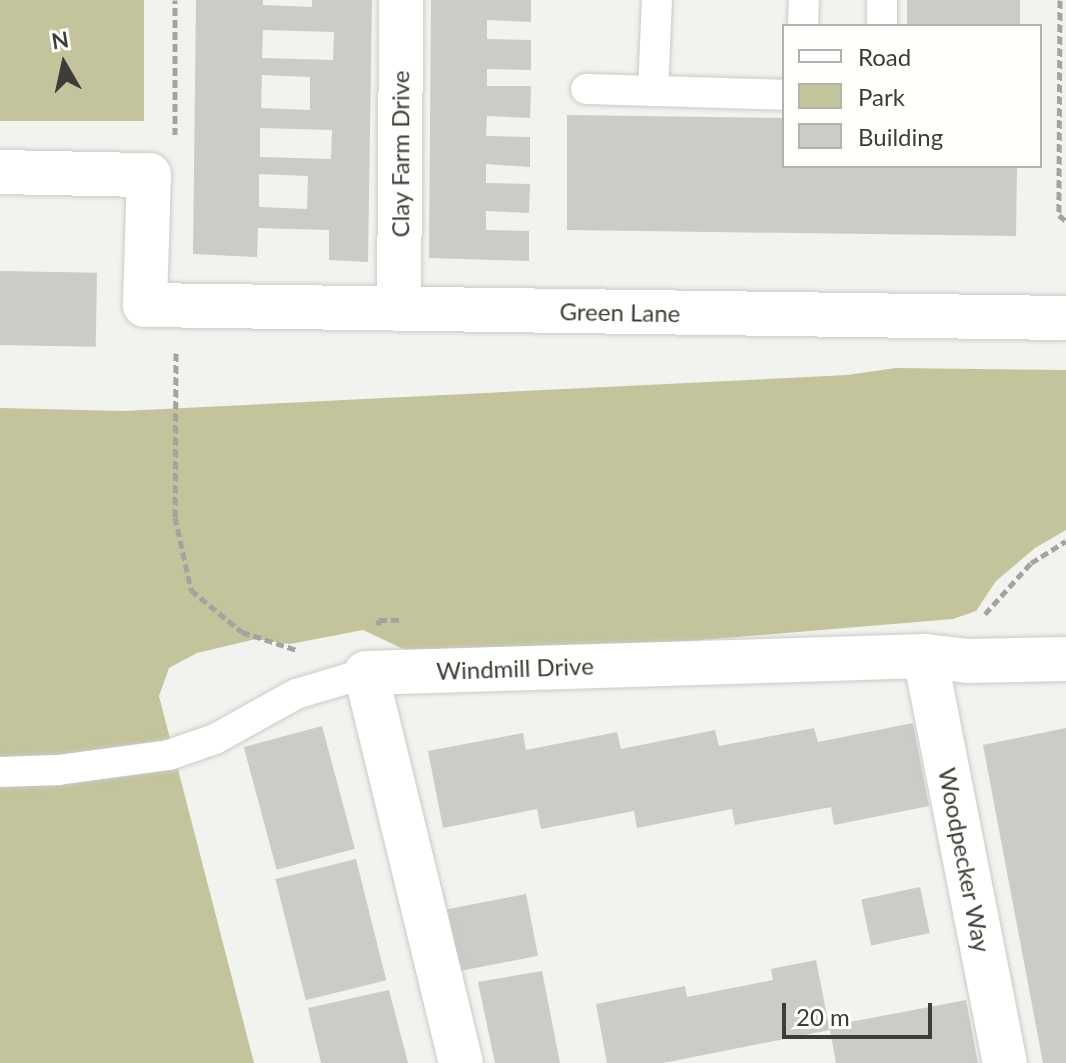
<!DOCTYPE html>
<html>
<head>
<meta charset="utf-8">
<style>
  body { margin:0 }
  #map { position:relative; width:1066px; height:1063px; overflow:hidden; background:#f2f2ee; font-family:Lato,sans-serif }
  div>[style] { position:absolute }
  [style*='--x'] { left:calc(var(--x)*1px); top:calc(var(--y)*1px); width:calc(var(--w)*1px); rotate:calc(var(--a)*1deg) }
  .green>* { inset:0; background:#c3c49c; transform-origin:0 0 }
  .building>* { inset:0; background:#cbcbc7; transform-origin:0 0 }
  .path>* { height:5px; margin-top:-2.5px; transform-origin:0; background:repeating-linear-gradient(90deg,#a3a3a0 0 8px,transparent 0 12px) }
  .roads { filter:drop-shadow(0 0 2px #cacac7) drop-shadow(0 0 2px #cacac7) }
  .lane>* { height:30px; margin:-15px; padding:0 15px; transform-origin:15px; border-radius:15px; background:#fff }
  .street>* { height:44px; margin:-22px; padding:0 22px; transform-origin:22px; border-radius:22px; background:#fff }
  span { translate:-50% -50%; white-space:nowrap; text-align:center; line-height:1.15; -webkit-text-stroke:6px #fffffc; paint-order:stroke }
  .street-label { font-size:24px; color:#3c3c3b }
  .legend { position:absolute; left:782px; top:24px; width:260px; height:144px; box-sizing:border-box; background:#fffffc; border:2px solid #b1b1af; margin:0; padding:10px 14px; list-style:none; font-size:24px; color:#3c3c3b }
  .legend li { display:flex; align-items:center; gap:16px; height:40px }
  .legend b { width:40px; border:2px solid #b1b1af }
  .north { position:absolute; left:24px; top:24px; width:80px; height:80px; -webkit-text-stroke:6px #fffffc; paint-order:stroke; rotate:351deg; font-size:22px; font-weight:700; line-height:32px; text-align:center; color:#3c3c3b }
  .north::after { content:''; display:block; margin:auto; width:28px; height:36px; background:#3c3c3b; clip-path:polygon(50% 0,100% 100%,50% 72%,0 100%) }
  .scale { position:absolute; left:782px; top:1003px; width:150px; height:36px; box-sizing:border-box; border:4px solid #3c3c3b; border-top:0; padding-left:10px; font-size:24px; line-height:28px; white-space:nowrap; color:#3c3c3b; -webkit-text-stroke:6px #fffffc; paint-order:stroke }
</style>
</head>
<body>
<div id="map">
  <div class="green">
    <i style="left:0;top:0;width:144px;height:121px"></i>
    <i style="clip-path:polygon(896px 368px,1066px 370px,1066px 530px,1035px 548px,996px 581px,976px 611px,953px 619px,642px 645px,416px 655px,363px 630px,290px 644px,256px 639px,197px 653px,169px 668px,159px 696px,254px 1063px,0 1063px,0 408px,123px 411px,847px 375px)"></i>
  </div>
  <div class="building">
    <i style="clip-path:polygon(evenodd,196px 0,263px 0,263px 5px,312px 7px,312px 0,372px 0,368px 262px,329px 260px,329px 230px,258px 228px,257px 257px,193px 254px,196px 0,263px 30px,334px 32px,333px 60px,262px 58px,263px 30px,196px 0,262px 75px,310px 77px,310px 110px,261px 108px,262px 75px,196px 0,260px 128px,332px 130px,331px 159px,260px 157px,260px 128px,196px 0,259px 174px,308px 176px,307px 209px,259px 207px,259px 174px)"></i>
    <i style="clip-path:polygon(431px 0,531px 0,531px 22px,487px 20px,487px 39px,531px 40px,531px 70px,487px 69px,487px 86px,531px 86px,530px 118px,487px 116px,486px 136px,530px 137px,530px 167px,486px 164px,486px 183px,530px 184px,529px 213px,486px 211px,486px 230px,529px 231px,529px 261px,429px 258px)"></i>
    <i style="left:907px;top:0;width:113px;height:26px"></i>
    <i style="clip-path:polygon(567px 115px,784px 118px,784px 166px,1017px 166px,1016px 236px,567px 230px)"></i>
    <i style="left:0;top:271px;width:97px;height:74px;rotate:1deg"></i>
    <i style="clip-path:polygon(913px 723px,929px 806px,834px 825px,831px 807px,735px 825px,732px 809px,637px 828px,634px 811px,541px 829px,537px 809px,443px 828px,428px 751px,523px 733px,526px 750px,617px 732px,621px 749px,715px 730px,719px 746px,814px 728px,818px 742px)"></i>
    <i style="left:322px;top:726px;width:127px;height:81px;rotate:75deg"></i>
    <i style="clip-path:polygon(1066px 728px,1066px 1063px,1043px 1063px,983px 745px)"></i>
    <i style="left:356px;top:859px;width:125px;height:83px;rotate:76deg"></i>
    <i style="left:920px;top:887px;width:47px;height:60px;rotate:78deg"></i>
    <i style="left:526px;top:894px;width:63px;height:80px;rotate:79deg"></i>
    <i style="clip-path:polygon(816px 960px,829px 1026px,966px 1000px,978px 1063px,836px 1063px,830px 1030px,663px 1063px,607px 1063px,596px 1004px,685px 986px,687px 997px,773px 980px,771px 969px)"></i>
    <i style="clip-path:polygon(542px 971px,560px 1063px,495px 1063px,478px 982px)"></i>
    <i style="clip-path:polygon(389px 990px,408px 1063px,321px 1063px,308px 1008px)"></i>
  </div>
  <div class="path">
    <i style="--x:1060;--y:0;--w:215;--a:90.3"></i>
    <i style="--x:1059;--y:215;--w:9;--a:41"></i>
    <i style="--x:175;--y:135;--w:135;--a:-90"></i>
    <i style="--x:176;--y:353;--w:164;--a:90.3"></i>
    <i style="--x:175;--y:517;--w:75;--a:77.6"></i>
    <i style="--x:191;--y:590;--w:66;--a:39.5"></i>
    <i style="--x:242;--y:632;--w:58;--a:18.1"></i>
    <i style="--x:985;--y:614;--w:69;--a:-48"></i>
    <i style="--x:1031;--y:563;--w:41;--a:-32.2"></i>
    <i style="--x:378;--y:625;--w:5;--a:-79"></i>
    <i style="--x:379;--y:620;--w:21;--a:0"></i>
  </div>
  <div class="roads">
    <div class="lane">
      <i style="--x:803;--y:26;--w:26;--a:-88"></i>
      <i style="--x:882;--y:26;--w:26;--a:-90"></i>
      <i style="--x:586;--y:89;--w:198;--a:1.7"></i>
      <i style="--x:653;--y:91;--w:91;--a:-87.5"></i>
      <i style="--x:0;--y:772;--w:58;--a:-2"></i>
      <i style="--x:58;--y:770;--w:112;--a:-7.7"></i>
      <i style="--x:169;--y:755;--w:49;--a:-19.2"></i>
      <i style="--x:215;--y:739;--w:93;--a:-29.1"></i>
      <i style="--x:296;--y:694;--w:73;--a:-16.7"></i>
    </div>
    <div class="street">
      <i style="--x:0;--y:172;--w:149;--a:1.2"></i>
      <i style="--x:149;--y:175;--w:130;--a:91.8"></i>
      <i style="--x:145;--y:305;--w:921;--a:0.81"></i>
      <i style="--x:399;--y:309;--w:309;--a:-89.6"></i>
      <i style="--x:925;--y:656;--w:415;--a:78.9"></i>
      <i style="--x:461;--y:1063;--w:401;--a:-103.7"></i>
      <i style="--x:366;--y:673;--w:559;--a:-1.74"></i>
      <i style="--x:925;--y:656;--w:43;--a:6.6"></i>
      <i style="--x:968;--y:661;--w:98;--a:-1.2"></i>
    </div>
  </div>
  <div class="street-label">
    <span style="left:400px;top:154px;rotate:-90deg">Clay Farm Drive</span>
    <span style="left:620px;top:312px;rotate:1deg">Green Lane</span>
    <span style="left:515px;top:668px;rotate:-2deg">Windmill Drive</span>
    <span style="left:965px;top:860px;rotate:79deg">Woodpecker Way</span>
  </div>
  <ul class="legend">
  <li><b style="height:10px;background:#fff"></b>Road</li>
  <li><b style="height:22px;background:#c3c49c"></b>Park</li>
  <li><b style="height:22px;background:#cbcbc7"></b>Building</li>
  </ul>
  <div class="north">N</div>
  <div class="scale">20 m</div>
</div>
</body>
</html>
